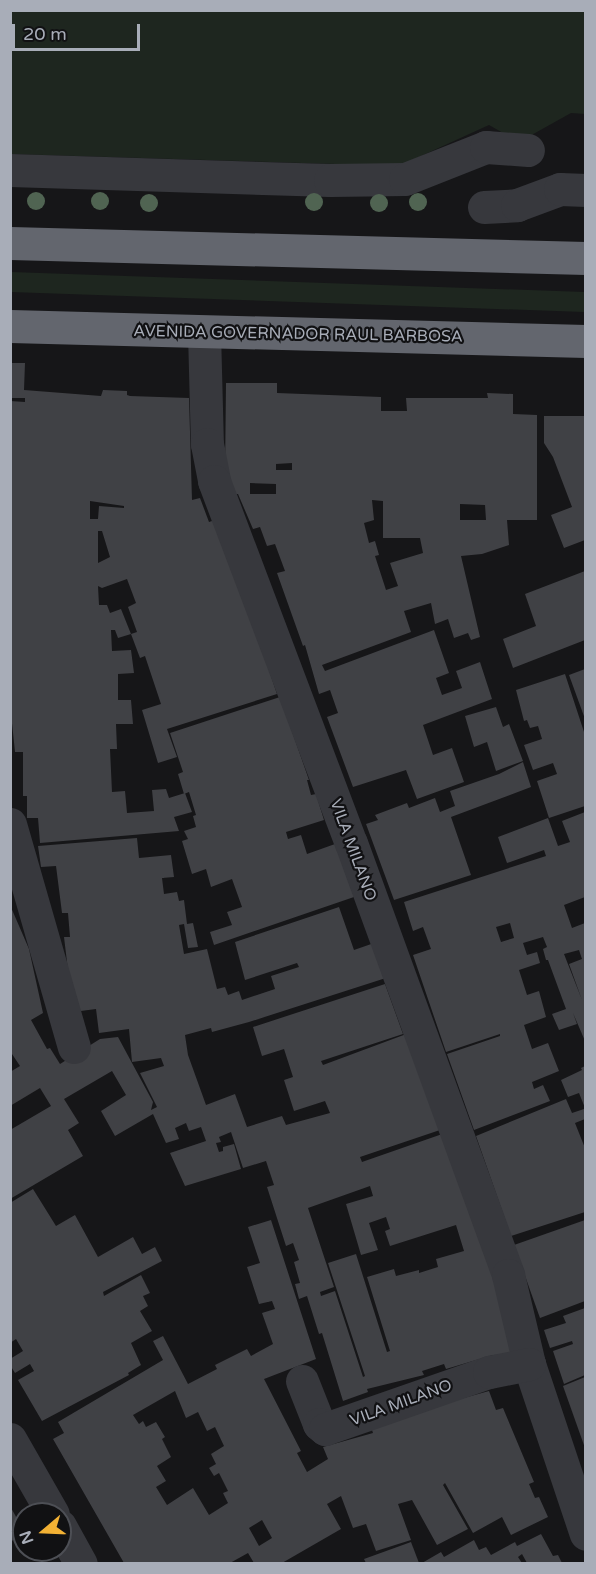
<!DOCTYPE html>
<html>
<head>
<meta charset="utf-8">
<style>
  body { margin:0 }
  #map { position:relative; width:596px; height:1574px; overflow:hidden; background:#161618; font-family:"Varela Round",sans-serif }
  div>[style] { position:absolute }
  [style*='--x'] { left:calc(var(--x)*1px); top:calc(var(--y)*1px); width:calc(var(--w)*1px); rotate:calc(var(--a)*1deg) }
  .green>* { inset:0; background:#1e261f; transform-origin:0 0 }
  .building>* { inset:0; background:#404145 }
  .street>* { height:33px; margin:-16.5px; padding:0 16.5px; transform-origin:16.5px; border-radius:16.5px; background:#37383d }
  .highway>* { height:33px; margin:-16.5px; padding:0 16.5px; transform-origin:16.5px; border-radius:16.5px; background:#63666e }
  .trees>* { width:18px; height:18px; margin:-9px; border-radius:50%; background:#506452 }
  span { translate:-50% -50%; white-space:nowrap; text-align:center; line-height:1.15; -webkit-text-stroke:4.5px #111113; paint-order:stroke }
  .street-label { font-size:16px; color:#a8adb8 }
  .frame { position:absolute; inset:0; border:12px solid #a8adb8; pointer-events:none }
  .north { position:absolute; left:12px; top:1502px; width:60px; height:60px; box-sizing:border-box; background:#111113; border:2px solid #4d4f55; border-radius:50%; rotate:251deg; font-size:16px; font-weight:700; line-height:24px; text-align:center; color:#a8adb8 }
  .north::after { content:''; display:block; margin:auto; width:21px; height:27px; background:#f2b134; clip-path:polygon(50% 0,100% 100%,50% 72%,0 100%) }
  .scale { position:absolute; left:12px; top:24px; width:128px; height:27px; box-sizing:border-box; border:3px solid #a8adb8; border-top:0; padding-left:8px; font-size:18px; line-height:21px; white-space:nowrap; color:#a8adb8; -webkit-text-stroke:4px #111113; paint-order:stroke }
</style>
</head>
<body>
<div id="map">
  <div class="green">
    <i style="clip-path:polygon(11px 11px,585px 11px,585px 114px,571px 113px,519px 142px,489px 125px,399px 166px,11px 154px)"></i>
    <i style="left:11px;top:272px;width:574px;height:20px;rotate:2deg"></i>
  </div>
  <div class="building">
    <i style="clip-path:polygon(evenodd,10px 363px,25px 363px,24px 390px,101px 396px,103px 390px,127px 391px,127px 395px,130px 396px,189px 398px,192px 500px,200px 498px,209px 522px,218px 519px,277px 694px,167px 729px,177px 757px,158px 763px,142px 710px,161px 704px,145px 656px,140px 658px,131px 634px,137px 632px,128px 607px,136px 603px,127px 579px,102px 588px,98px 586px,99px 605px,107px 605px,110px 613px,121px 609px,131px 634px,118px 638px,115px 630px,111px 630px,112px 651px,131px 650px,134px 673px,118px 674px,118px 700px,131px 700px,133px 724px,116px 724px,117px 749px,110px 749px,112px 792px,125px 791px,127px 813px,154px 811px,152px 790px,166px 789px,169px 798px,185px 793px,192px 812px,174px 817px,179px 831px,40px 843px,38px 818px,27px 818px,27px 796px,23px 796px,23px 752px,15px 752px,10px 704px,10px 401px,25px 402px,25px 398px,10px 398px,10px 363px,90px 501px,124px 506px,124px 508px,99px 506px,98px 519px,90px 519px,90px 501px,10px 363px,98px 531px,102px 531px,110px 557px,98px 563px,98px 531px)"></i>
    <i style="clip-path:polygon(evenodd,226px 383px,277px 383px,277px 393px,381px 397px,381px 411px,407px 411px,406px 398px,488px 398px,487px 393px,513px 394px,513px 414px,537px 415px,537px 520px,507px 520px,509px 545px,482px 554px,461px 556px,480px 637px,471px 640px,468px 633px,454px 638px,448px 619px,435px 624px,431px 603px,404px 611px,411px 632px,322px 665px,325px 671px,434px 630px,449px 673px,436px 678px,442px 695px,462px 688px,456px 671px,480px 662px,492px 699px,423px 725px,433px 755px,452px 748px,464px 782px,417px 799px,406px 770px,353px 787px,327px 717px,338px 713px,330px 690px,319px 694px,305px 645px,303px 646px,277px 573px,285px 571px,275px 544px,267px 546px,260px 527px,253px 529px,238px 494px,234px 494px,225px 473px,226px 383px,292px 463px,292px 470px,276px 470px,276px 464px,292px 463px,226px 383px,250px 483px,276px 484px,276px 494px,250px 494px,250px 483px,226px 383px,372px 500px,383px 501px,383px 538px,420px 538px,423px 553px,390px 563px,398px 586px,386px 590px,375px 556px,379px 555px,375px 541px,369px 543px,364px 523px,374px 520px,372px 500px,226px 383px,460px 504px,485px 505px,486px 520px,460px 520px,460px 504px)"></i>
    <i style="clip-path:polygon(544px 416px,585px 416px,585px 540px,564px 548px,551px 515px,572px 507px,553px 457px,544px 443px)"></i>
    <i style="clip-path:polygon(585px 571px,585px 640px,513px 668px,503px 639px,536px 626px,525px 594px)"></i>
    <i style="clip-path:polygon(585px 669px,585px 719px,569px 675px)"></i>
    <i style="clip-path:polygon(565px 674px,585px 735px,585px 806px,549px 818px,537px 781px,557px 774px,553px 763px,533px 770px,524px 745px,542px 739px,538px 726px,530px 728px,527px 720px,524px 721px,516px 690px)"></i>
    <i style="clip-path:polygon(280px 697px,309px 780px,307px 780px,311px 795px,316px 794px,324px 820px,286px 832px,288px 839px,301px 835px,307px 854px,335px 844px,354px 897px,214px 945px,210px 932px,232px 925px,227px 912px,242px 907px,232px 879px,211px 887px,206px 869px,192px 874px,182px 841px,188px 839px,184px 831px,196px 827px,193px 816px,196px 815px,189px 792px,184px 794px,178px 774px,183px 772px,170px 733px)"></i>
    <i style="clip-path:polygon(496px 707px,503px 727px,509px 724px,523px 761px,496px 771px,487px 742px,474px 747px,465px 716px)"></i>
    <i style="clip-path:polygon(523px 762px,531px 787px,451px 817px,471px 875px,394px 900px,366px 824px,378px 820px,375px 815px,407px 803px,409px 808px,435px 798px,440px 812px,455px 806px,450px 791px,499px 774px)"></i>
    <i style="clip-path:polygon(evenodd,585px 812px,585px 897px,564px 905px,572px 928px,585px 923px,585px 1041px,573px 1013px,577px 1024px,559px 1030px,552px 1014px,566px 1009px,548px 960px,546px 960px,543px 949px,547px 947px,543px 937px,523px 943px,527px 955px,537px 952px,540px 963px,519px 970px,527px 995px,539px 991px,546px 1017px,524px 1025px,532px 1049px,548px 1043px,559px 1071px,532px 1082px,534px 1089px,543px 1085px,550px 1101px,474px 1130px,447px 1054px,500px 1036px,500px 1034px,446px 1052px,413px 955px,431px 949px,423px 927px,413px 931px,404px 902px,546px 856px,544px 850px,507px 863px,498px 837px,548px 818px,558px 846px,570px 842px,562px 821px,585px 812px,510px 923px,514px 938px,501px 942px,496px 927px,510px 923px,585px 812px,579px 950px,582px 959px,569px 964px,582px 1000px,564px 954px,579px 950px)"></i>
    <i style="clip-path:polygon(evenodd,137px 838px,139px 858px,171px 855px,174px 877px,162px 878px,164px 894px,177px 892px,179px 901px,184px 900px,187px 924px,193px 923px,198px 947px,188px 948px,184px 924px,179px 925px,184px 954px,207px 949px,217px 989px,225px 987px,228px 995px,239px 991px,242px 1000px,275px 989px,271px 976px,299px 967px,297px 963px,245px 980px,235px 942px,339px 907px,354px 950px,377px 942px,389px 977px,249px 1022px,212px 1032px,211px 1028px,185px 1035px,188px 1055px,206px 1105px,235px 1094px,247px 1127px,282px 1116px,286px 1125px,330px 1113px,325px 1101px,294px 1111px,284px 1080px,293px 1077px,284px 1049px,262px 1056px,253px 1027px,385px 984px,403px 1034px,321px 1061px,323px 1065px,409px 1033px,440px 1130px,360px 1157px,362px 1162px,448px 1132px,521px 1354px,493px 1355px,446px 1369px,444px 1364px,422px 1371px,424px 1375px,367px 1389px,368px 1392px,343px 1401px,322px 1333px,319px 1334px,307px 1296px,299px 1299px,295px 1284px,300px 1283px,294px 1262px,299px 1260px,293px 1243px,286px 1246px,267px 1187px,274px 1185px,266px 1161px,243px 1168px,231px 1132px,219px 1137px,221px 1142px,216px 1143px,219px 1152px,223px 1151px,223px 1147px,234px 1144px,241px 1169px,185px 1186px,170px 1153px,206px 1141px,201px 1127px,189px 1131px,186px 1123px,175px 1128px,179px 1139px,166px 1143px,153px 1114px,115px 1136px,101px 1111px,126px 1095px,112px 1071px,64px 1099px,79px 1123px,68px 1130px,83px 1156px,10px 1199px,10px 1130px,51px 1106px,40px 1088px,10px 1106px,10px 1072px,20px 1066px,10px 1051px,10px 905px,29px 949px,43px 1013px,31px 1020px,47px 1049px,50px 1048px,60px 1064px,100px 1039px,118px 1037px,153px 1102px,151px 1110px,157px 1107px,140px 1073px,164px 1066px,161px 1058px,132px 1062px,129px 1029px,99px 1033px,96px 1009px,73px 1012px,64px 937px,70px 937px,68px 913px,62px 913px,56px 866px,41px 867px,38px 846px,137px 838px,370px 1186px,373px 1196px,346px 1204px,361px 1255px,378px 1250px,369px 1223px,386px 1217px,390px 1229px,385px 1231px,390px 1246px,456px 1225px,464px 1251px,436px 1259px,438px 1267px,419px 1273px,419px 1270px,396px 1276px,394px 1269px,367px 1277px,390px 1351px,387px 1352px,356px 1254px,328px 1263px,365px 1376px,363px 1377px,335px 1291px,321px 1296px,320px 1292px,334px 1287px,308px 1208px,370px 1186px)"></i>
    <i style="clip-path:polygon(585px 1066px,585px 1108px,579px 1093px,568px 1097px,561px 1080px,582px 1070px,581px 1068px)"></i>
    <i style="clip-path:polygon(566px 1099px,572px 1113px,584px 1109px,585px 1112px,585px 1119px,575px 1123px,585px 1148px,585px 1212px,511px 1236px,476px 1136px)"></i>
    <i style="clip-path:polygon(33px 1189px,56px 1226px,75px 1215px,98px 1257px,133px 1237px,142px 1254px,155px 1247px,162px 1261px,103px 1292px,104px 1296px,141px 1275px,150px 1293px,143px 1296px,148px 1306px,140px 1311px,152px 1331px,131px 1343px,141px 1365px,128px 1373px,129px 1375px,42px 1421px,18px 1380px,34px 1371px,30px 1364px,15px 1373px,10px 1365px,10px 1359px,23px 1351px,16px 1339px,10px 1343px,10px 1203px)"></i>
    <i style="clip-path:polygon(evenodd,271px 1220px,316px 1359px,264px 1379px,301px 1451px,297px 1453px,307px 1472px,328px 1459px,323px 1447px,373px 1433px,370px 1424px,489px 1391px,496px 1410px,503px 1408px,534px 1482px,529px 1484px,535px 1498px,539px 1497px,548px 1517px,511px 1535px,502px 1517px,473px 1533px,445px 1483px,443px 1485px,468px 1529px,437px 1545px,412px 1500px,398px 1504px,411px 1540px,376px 1551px,366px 1524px,353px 1528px,341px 1496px,327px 1504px,341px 1529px,282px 1563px,254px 1563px,248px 1553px,230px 1563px,124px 1563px,53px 1439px,64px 1433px,58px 1422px,163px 1360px,153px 1341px,163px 1336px,188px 1384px,217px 1369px,215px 1365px,247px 1349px,251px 1356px,273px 1344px,262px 1313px,275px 1309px,272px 1301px,259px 1304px,247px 1267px,260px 1263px,248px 1227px,271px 1220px,175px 1391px,186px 1418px,198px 1412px,207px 1431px,215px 1427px,224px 1446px,211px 1454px,216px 1464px,209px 1468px,214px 1476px,219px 1473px,228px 1491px,223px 1493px,228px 1503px,209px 1515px,193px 1488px,167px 1505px,156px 1487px,166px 1481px,157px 1466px,171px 1457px,162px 1439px,165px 1437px,156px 1422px,146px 1427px,143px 1421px,139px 1424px,133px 1415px,175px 1391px,271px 1220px,262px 1520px,272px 1538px,259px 1546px,249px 1528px,262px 1520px)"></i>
    <i style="clip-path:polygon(585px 1220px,585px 1301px,540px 1318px,514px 1245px)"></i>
    <i style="clip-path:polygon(585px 1308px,585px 1375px,564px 1384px,553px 1351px,573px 1344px,572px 1341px,550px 1348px,544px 1330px,566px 1323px,563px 1316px)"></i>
    <i style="clip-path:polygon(585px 1377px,585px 1448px,563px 1386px)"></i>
    <i style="clip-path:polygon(10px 1506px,24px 1531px,24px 1534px,10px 1542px)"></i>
    <i style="clip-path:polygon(541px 1534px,553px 1556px,558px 1555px,562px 1563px,527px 1563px,522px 1554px,518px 1557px,522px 1563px,422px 1563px,441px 1552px,444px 1557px,474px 1540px,479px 1550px,486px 1547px,491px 1555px,515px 1542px,517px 1546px)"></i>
    <i style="clip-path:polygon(411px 1542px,419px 1563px,366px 1563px,364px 1559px)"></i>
  </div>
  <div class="street">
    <i style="--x:10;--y:170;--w:320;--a:1.8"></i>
    <i style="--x:330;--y:180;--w:75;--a:-0.8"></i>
    <i style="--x:405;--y:179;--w:87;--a:-21.6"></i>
    <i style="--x:486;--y:147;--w:42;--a:4.1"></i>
    <i style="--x:484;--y:207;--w:33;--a:-3"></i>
    <i style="--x:517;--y:205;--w:46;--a:-20.4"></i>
    <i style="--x:560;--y:189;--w:26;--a:2"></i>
    <i style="--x:204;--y:332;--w:112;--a:88.5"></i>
    <i style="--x:207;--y:444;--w:38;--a:79"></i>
    <i style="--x:214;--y:481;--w:387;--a:69.3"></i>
    <i style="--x:351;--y:843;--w:460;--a:70"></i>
    <i style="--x:508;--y:1275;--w:91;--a:76.7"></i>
    <i style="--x:529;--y:1364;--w:179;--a:71.5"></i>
    <i style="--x:10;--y:824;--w:232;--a:74"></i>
    <i style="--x:302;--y:1381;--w:46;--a:68.4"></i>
    <i style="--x:319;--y:1424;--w:8;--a:40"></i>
    <i style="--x:325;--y:1429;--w:174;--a:-19.2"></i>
    <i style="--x:489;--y:1372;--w:41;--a:-11.3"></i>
    <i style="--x:10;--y:1439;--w:86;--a:60.2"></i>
    <i style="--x:60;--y:1526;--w:43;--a:61.1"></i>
  </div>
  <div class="highway">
    <i style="--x:10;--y:243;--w:576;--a:1.49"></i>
    <i style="--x:10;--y:326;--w:576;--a:1.49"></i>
  </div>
  <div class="trees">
    <i style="left:36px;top:201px"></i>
    <i style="left:100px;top:201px"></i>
    <i style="left:314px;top:202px"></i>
    <i style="left:418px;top:202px"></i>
    <i style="left:149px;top:203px"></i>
    <i style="left:379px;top:203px"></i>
  </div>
  <div class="street-label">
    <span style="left:298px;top:334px;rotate:1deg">AVENIDA GOVERNADOR RAUL BARBOSA</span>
    <span style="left:353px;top:850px;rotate:70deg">VILA MILANO</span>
    <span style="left:401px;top:1403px;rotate:-20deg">VILA MILANO</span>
  </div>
  <div class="frame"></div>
  <div class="north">N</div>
  <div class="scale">20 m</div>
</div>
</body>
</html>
